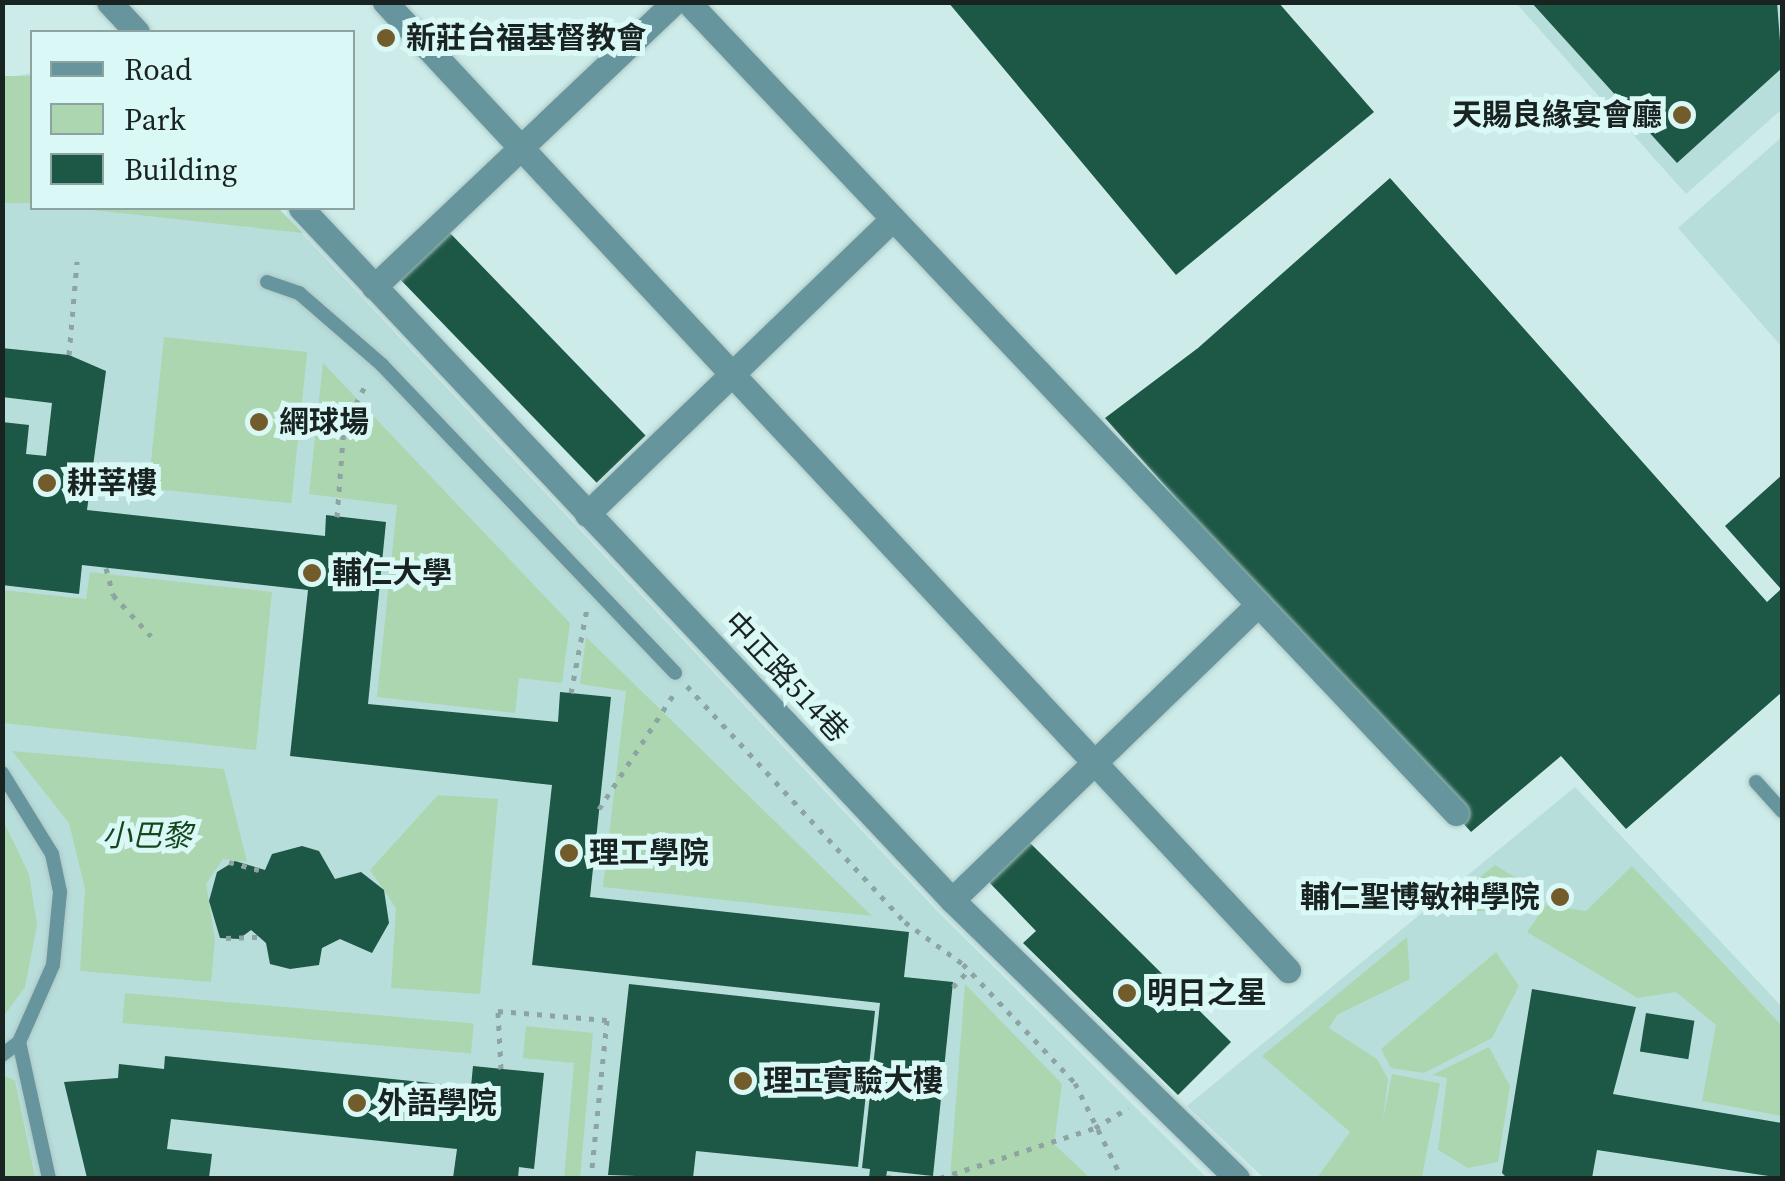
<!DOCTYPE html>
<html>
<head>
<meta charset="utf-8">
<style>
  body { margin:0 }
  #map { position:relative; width:1785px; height:1181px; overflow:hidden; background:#cdebe8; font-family:"Source Serif 4","Noto Sans TC",serif }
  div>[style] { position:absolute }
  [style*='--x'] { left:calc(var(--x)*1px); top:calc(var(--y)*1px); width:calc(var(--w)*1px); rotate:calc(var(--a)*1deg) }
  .built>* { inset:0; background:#b8dedb }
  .green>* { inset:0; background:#acd6b0; transform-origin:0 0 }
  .building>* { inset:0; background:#1d5745; transform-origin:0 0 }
  .path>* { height:5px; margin-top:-2.5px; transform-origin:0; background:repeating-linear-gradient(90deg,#8da4a2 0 5px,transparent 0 13px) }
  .roads { filter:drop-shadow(0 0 2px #acc7c4) drop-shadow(0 0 2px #acc7c4) }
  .service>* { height:14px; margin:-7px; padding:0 7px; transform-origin:7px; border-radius:7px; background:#67959d }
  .minor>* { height:25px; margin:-12.5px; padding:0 12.5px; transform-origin:12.5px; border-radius:12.5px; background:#67959d }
  .dots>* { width:28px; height:28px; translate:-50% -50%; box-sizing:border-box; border:5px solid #daf8f6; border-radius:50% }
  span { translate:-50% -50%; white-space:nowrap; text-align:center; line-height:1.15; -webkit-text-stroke:10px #daf8f6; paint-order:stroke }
  .poi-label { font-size:30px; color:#182322; font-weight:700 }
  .left { translate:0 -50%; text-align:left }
  .right { translate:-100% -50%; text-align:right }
  .street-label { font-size:30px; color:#182322 }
  .park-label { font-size:30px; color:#144720; font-style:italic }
  .frame { position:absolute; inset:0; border:5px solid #182322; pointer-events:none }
  .legend { position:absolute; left:30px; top:30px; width:325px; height:180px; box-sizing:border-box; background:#daf8f6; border:2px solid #8ca3a1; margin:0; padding:12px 18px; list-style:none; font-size:30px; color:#182322 }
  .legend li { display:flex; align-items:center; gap:20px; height:50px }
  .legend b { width:50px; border:2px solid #8ca3a1 }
</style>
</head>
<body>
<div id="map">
  <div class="built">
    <i style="clip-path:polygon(1516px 3px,1782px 3px,1782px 109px,1686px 194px)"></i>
    <i style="clip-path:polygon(32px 73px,32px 208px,278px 208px,939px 913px,1207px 1178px,3px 1178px,2px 79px)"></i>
    <i style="clip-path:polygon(1782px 137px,1782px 347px,1678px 228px)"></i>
    <i style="clip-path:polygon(1575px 787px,1782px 1007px,1782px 1178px,1264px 1178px,1187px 1106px)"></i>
  </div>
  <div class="green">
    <i style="left:32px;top:76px;width:127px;height:30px;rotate:90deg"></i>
    <i style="clip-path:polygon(74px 208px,278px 208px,303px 233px)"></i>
    <i style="left:164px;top:337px;width:144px;height:152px;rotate:6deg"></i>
    <i style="clip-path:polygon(323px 363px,570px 623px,562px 683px,519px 678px,515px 713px,377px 697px,397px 505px,309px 494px)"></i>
    <i style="clip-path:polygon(90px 572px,272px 592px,256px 750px,3px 723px,3px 590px,86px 599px)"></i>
    <i style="clip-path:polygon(586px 637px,872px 916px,603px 887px,626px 691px,580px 684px)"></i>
    <i style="clip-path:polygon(12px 751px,224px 769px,247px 862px,223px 859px,206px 884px,215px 939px,211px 982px,80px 971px,85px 889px,69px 823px)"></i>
    <i style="clip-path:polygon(438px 795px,498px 799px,480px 994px,391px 988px,396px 908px,370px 870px)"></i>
    <i style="clip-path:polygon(2px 818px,29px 874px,37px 925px,25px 987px,3px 1017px)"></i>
    <i style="clip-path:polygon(1495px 865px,1529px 886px,1506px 909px,1452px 913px,1447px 903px)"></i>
    <i style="clip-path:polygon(1632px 866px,1782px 1026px,1782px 1116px,1702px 1101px,1716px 1025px,1676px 992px,1638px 998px,1527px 932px,1546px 905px,1586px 911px)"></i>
    <i style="clip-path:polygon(1407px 937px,1410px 979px,1337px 1015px,1329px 1028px,1377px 1059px,1388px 1079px,1376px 1178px,1317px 1178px,1350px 1132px,1262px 1056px)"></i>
    <i style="clip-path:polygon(1496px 952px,1519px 986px,1492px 1038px,1424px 1073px,1391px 1068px,1381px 1049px)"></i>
    <i style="clip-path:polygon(965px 984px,1062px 1084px,1054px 1144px,1090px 1178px,950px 1178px)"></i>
    <i style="left:125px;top:993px;width:350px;height:30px;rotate:5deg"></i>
    <i style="clip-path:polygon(526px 1026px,593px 1033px,580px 1178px,564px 1178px,574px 1063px,523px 1058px)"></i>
    <i style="clip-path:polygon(1489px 1047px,1510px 1086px,1498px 1162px,1468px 1168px,1438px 1150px,1447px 1078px,1432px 1075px)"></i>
    <i style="left:1392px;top:1074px;width:49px;height:104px;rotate:11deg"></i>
    <i style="clip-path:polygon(5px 1076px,15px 1081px,35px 1178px,3px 1178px)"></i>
  </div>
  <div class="building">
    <i style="clip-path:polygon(948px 2px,1278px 2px,1374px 112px,1176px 275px)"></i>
    <i style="clip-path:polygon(1531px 2px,1777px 2px,1782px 68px,1677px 163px)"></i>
    <i style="clip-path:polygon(1390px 178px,1767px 602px,1781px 589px,1725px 526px,1782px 475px,1782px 692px,1626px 829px,1561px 756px,1471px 832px,1105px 418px,1198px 348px)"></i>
    <i style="left:449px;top:232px;width:283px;height:68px;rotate:46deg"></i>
    <i style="clip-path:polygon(2px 348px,69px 355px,106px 371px,87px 510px,325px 536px,326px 515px,386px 522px,368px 704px,558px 722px,560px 692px,611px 697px,590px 897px,909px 932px,904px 977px,953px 982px,933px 1176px,887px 1171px,886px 1178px,869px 1178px,870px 1169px,862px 1168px,880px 1003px,532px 965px,552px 785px,290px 756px,308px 590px,82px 565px,79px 594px,2px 585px,2px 422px,29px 425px,26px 454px,46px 456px,52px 403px,2px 397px)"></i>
    <i style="clip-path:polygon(1028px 841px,1231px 1042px,1178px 1095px,1023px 943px,1036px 931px,987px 880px)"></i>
    <i style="clip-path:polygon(302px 846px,319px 851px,335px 879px,361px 872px,384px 890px,389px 923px,372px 953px,340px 939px,322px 948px,319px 965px,290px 969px,270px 964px,266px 943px,251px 930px,239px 939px,220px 938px,209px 901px,217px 872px,235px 861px,265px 870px,272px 854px)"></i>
    <i style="clip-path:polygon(629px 984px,875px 1011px,858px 1167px,696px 1151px,693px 1178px,608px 1175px)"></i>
    <i style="clip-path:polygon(1532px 989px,1636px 1007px,1613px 1094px,1782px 1123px,1782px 1178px,1597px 1150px,1592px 1178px,1507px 1178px,1502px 1173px)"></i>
    <i style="left:1646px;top:1013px;width:49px;height:39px;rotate:9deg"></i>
    <i style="clip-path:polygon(165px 1056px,471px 1087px,473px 1066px,544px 1073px,534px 1169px,519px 1167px,518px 1178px,453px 1178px,457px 1149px,171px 1119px,167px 1149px,212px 1154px,209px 1178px,87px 1178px,64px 1082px,118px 1078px,119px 1064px,164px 1069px)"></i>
  </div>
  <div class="path">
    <i style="--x:69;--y:355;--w:94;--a:-85.1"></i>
    <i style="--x:337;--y:517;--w:90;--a:-85.6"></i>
    <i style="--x:344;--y:427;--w:51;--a:-62.9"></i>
    <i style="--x:106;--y:568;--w:28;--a:75"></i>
    <i style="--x:113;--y:595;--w:56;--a:47.2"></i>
    <i style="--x:687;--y:686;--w:321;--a:47.3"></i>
    <i style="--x:905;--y:922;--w:72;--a:35.9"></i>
    <i style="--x:963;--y:964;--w:163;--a:46.7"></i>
    <i style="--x:1075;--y:1083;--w:106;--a:63.7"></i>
    <i style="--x:571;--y:693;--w:86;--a:-79.3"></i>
    <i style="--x:599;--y:809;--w:137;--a:-56.9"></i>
    <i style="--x:229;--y:862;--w:31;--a:15"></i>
    <i style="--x:226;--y:938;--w:33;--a:-2"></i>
    <i style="--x:953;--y:987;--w:22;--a:-47"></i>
    <i style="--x:501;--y:1069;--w:58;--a:-93"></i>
    <i style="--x:498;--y:1011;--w:109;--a:4.7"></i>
    <i style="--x:607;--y:1020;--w:159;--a:95.8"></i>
    <i style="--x:886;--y:1177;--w:13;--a:4"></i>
    <i style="--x:940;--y:1178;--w:163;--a:-17.9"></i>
    <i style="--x:1095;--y:1128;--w:39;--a:-31"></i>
  </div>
  <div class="roads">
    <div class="service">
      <i style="--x:267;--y:282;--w:34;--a:19"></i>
      <i style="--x:299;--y:293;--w:110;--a:40.9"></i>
      <i style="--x:382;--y:365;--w:425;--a:46.4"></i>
      <i style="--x:2;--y:773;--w:95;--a:58.3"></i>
      <i style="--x:52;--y:854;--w:39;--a:78"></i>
      <i style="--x:60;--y:892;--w:73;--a:95.5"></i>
      <i style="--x:53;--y:965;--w:84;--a:113.8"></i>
      <i style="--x:19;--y:1042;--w:139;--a:77.6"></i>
      <i style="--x:1756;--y:782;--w:39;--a:48"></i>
      <i style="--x:2;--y:1055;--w:21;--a:-37"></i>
    </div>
    <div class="minor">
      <i style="--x:109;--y:2;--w:41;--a:47"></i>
      <i style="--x:385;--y:2;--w:1324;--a:46.99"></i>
      <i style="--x:688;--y:2;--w:1117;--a:46.56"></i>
      <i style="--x:301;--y:208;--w:950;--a:46.75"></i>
      <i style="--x:952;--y:900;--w:398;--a:44.3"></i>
      <i style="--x:374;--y:287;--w:414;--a:-43.5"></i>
      <i style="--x:587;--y:514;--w:425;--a:-44"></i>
      <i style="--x:952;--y:900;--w:426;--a:-44"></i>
    </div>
  </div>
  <div class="dots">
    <i style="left:386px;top:38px;background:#725c2c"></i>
    <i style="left:1682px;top:115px;background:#725c2c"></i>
    <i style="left:259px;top:422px;background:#725c2c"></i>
    <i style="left:47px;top:483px;background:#725c2c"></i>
    <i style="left:312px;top:573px;background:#725c2c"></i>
    <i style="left:569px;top:853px;background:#725c2c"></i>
    <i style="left:1560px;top:897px;background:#725c2c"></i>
    <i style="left:1127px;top:993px;background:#725c2c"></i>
    <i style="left:743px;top:1081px;background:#725c2c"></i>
    <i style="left:357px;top:1103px;background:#725c2c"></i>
  </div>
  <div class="poi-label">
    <span class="left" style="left:406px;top:38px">新莊台福基督教會</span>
    <span class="right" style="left:1662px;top:115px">天賜良緣宴會廳</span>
    <span class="left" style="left:279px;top:422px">網球場</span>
    <span class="left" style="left:67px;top:483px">耕莘樓</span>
    <span class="left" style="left:332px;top:573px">輔仁大學</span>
    <span class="left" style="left:589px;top:853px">理工學院</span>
    <span class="right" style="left:1540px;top:897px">輔仁聖博敏神學院</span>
    <span class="left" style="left:1147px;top:993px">明日之星</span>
    <span class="left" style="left:763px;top:1081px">理工實驗大樓</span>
    <span class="left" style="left:377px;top:1103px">外語學院</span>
  </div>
  <div class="street-label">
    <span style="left:786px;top:677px;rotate:47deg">中正路514巷</span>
  </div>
  <div class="park-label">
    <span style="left:147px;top:836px">小巴黎</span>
  </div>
  <div class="frame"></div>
  <ul class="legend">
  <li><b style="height:12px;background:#67959d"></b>Road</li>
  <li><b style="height:28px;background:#acd6b0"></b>Park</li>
  <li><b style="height:28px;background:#1d5745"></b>Building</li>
  </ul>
</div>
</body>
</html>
